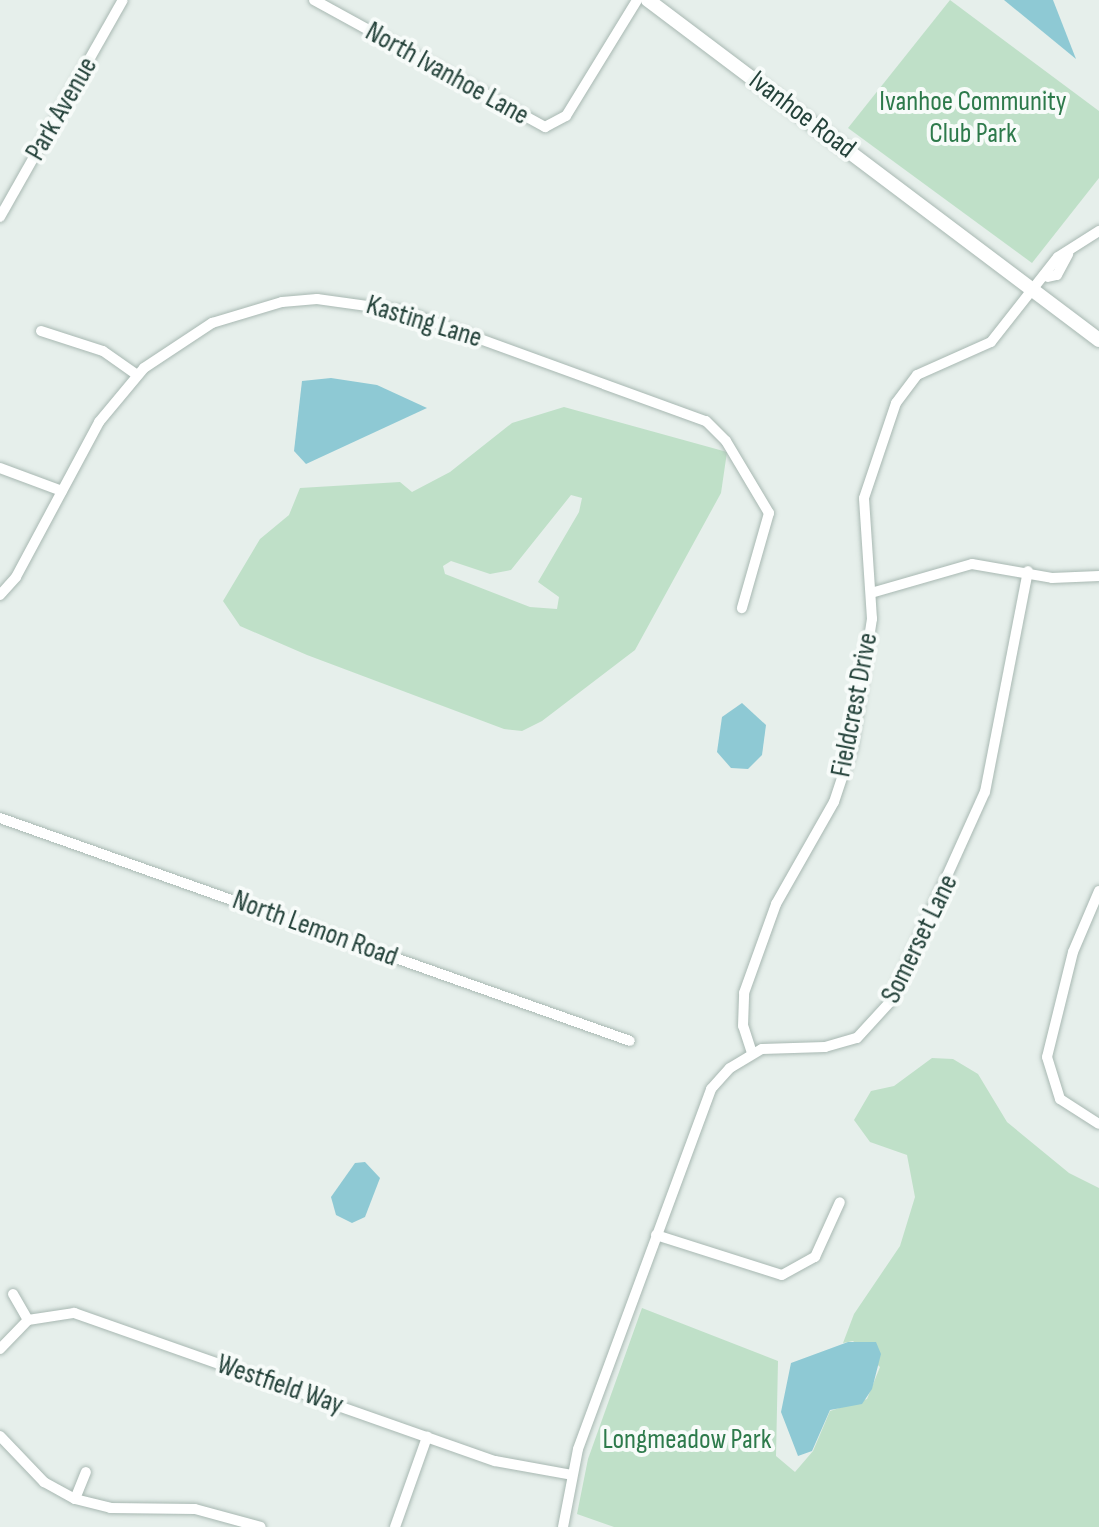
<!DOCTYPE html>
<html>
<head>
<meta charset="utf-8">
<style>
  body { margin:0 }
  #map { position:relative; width:1099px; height:1527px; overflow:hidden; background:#e6efeb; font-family:"Sofia Sans Condensed",sans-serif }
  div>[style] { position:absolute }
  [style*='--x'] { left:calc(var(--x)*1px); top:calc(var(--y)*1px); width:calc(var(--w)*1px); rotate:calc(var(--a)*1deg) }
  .green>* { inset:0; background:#bfe0c8 }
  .water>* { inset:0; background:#8ec9d4 }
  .roads { filter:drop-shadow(0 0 2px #a8b8b2) drop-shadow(0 0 2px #a8b8b2) }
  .street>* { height:10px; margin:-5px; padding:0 5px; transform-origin:5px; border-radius:5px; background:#fff }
  .secondary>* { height:14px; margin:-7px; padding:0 7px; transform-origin:7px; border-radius:7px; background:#fff }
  span { translate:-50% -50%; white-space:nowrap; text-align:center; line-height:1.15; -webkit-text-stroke:8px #f7fbf9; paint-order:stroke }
  .street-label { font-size:28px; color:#24423a }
  .park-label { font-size:28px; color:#2d7a4b }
</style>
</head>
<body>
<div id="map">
  <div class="green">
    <i style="clip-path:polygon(950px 0,1099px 111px,1099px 178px,1032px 263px,848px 128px)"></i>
    <i style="clip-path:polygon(evenodd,564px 407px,727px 452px,721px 493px,635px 650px,542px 721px,522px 731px,504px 729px,307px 655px,240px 626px,223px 601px,260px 539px,289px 515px,300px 488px,400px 482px,412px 492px,450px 472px,512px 423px,564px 407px,571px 495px,582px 498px,579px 512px,538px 582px,559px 597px,557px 609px,530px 607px,445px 574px,443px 566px,451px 561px,490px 574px,511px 570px,571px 495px)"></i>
    <i style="clip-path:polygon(932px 1058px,953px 1059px,978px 1074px,1007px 1122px,1069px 1173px,1099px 1188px,1099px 1527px,614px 1527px,577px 1514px,588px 1459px,642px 1308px,778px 1361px,776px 1456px,795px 1472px,813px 1451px,830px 1411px,867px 1399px,880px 1367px,853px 1341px,843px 1343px,854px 1314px,900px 1246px,915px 1197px,907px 1155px,870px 1142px,854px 1120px,871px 1091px,894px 1086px)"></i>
  </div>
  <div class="water">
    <i style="clip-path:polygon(1004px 0,1053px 0,1076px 59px)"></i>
    <i style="clip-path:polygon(331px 378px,377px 385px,427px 408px,306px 464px,294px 451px,302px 381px)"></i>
    <i style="clip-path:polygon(742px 703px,766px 725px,762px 755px,748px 769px,731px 768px,717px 752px,722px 717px)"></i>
    <i style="clip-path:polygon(365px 1162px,380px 1178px,365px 1217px,352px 1223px,336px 1215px,331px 1197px,355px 1163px)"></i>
    <i style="clip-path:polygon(848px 1342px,876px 1342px,881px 1354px,872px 1389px,862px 1404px,830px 1410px,812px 1451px,798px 1456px,781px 1412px,791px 1363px)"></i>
  </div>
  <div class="roads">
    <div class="street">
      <i style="--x:314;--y:0;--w:264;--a:28.8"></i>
      <i style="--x:545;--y:127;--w:24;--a:-28"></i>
      <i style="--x:566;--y:116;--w:136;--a:-58.5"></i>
      <i style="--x:0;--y:217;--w:249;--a:-60.5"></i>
      <i style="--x:1048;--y:277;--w:9;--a:-13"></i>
      <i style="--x:1057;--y:275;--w:24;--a:-62"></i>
      <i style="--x:41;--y:331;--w:65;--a:17.9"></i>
      <i style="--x:103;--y:351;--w:42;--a:35.2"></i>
      <i style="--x:0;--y:468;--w:66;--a:20.4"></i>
      <i style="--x:871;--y:593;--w:105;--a:-16"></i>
      <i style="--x:972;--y:564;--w:81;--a:9.9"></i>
      <i style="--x:1052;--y:578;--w:47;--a:-2.4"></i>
      <i style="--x:0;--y:595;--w:24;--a:-48"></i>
      <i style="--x:16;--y:577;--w:176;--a:-61.8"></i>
      <i style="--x:99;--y:422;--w:70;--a:-50.2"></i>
      <i style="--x:144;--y:368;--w:82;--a:-33.5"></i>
      <i style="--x:212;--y:323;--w:73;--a:-16.7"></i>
      <i style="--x:282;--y:302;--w:35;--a:-5"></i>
      <i style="--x:317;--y:299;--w:87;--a:7.9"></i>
      <i style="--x:403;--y:311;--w:322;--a:20"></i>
      <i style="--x:706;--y:421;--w:28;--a:45"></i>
      <i style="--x:726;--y:441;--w:84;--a:59.2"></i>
      <i style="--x:769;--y:513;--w:99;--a:105.9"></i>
      <i style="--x:0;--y:818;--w:668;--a:19.49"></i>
      <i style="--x:1099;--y:891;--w:66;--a:113.1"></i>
      <i style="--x:1073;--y:952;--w:108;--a:103.9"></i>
      <i style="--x:1047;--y:1057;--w:44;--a:72.8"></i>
      <i style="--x:1060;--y:1099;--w:46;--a:32.7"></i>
      <i style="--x:752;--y:1053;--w:28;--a:-108"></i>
      <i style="--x:743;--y:1026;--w:33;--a:-88"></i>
      <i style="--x:744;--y:993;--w:95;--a:-70.2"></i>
      <i style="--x:776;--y:904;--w:117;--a:-60.4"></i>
      <i style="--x:834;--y:802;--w:57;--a:-71.6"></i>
      <i style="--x:852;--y:748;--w:131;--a:-81.2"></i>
      <i style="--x:872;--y:619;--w:121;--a:-93.8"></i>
      <i style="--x:864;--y:498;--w:100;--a:-71.4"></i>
      <i style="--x:896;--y:403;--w:35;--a:-53"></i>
      <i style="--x:917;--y:375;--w:81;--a:-24"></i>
      <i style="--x:991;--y:342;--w:108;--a:-51.8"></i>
      <i style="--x:1058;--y:257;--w:49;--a:-32.4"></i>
      <i style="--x:656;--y:1235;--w:132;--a:17.6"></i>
      <i style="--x:782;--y:1275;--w:38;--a:-29"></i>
      <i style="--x:815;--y:1257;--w:60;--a:-65.6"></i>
      <i style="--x:13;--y:1294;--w:30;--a:60"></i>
      <i style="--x:0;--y:1349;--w:40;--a:-46"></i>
      <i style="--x:28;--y:1320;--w:47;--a:-8.7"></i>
      <i style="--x:74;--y:1313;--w:446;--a:19.4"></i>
      <i style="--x:495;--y:1461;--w:78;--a:10.3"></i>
      <i style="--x:0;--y:1436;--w:64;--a:46.3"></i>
      <i style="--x:44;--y:1482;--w:35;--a:29"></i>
      <i style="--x:75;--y:1499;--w:36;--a:14"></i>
      <i style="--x:110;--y:1508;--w:85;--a:0.7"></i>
      <i style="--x:195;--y:1509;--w:68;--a:15.3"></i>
      <i style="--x:75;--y:1499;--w:29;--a:-68"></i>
      <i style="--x:395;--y:1527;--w:96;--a:-70.4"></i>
      <i style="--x:563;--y:1527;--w:79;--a:-79.1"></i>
      <i style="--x:578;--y:1449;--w:384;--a:-69.7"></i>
      <i style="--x:711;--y:1089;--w:28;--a:-48"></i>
      <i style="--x:730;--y:1068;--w:37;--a:-31"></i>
      <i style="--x:762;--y:1049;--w:63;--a:-1.8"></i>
      <i style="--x:825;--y:1047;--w:33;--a:-16"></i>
      <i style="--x:857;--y:1038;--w:49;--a:-47.5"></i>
      <i style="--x:890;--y:1002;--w:230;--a:-65.7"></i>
      <i style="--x:985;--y:792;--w:225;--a:-79"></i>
    </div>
    <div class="secondary">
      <i style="--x:648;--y:0;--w:565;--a:37.01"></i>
    </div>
  </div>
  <div class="street-label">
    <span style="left:447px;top:74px;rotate:29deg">North Ivanhoe Lane</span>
    <span style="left:62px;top:109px;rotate:-60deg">Park Avenue</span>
    <span style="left:802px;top:115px;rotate:37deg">Ivanhoe Road</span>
    <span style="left:424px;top:322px;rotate:17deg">Kasting Lane</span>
    <span style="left:855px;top:705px;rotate:-79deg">Fieldcrest Drive</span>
    <span style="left:315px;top:929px;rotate:20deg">North Lemon Road</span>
    <span style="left:920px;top:939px;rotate:-64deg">Somerset Lane</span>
    <span style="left:280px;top:1385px;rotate:19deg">Westfield Way</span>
  </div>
  <div class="park-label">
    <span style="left:973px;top:118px">Ivanhoe Community<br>Club Park</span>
    <span style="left:687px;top:1440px">Longmeadow Park</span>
  </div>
</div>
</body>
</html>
